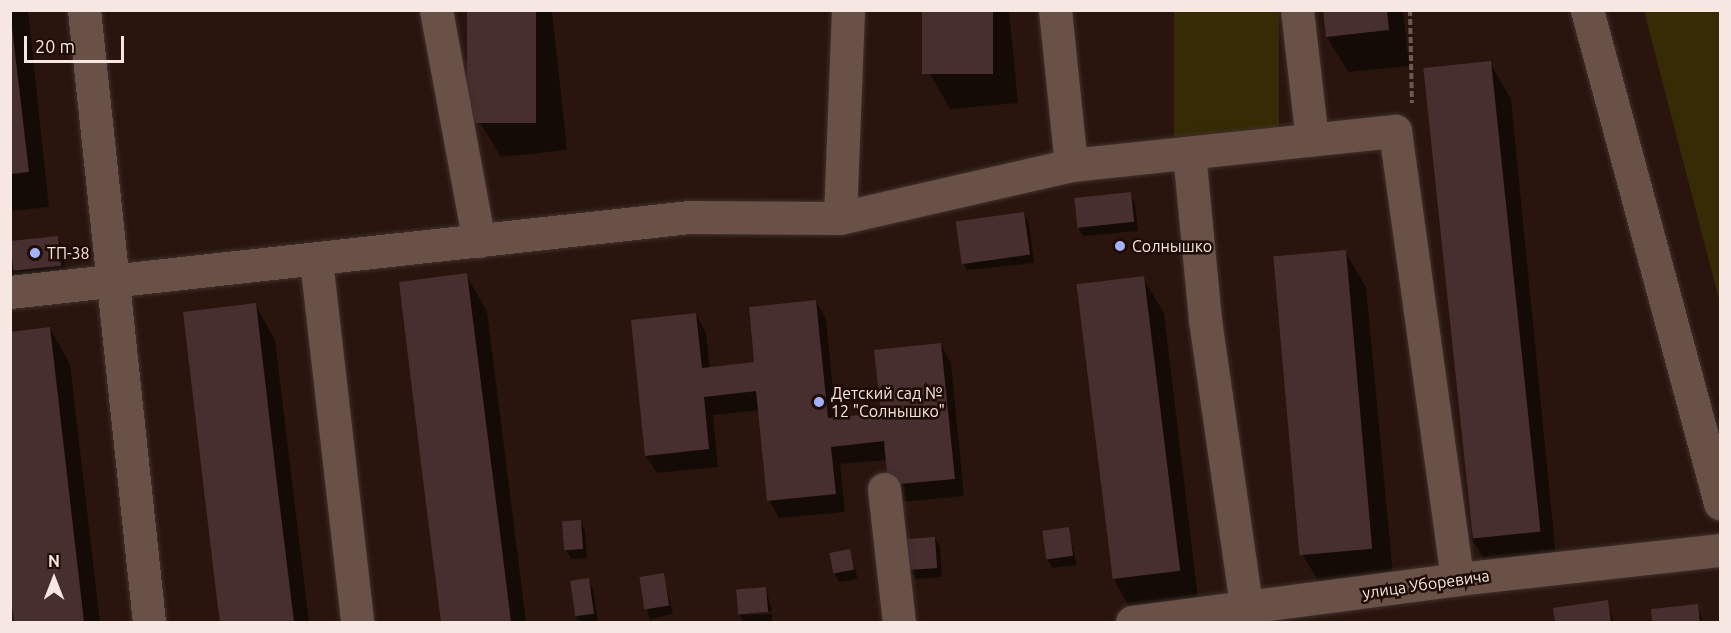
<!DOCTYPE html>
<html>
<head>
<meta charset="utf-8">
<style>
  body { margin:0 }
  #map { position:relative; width:1731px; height:633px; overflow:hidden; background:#29150d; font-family:Ubuntu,sans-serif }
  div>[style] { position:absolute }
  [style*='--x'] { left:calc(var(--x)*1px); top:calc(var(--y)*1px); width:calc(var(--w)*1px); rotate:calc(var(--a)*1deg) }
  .green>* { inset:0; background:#362b05; transform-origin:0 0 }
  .shadow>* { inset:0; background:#0007; transform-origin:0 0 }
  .building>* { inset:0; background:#472e2f; transform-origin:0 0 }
  .path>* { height:4px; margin-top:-2px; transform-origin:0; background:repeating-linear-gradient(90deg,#6c5952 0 6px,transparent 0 9px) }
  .roads { filter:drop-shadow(0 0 2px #3f302d) drop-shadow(0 0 2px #3f302d) }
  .minor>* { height:33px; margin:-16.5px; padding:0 16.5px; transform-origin:16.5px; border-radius:16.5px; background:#695148 }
  .dots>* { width:16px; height:16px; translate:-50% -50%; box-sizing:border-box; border:3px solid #1f0c05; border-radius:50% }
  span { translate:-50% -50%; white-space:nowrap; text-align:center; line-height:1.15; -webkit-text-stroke:5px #1f0c05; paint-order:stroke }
  .poi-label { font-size:16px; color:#f6e7e2 }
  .left { translate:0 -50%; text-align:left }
  .street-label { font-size:16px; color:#f6e7e2 }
  .frame { position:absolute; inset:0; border:12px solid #f6e7e2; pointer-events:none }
  .north { position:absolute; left:24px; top:549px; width:60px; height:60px; -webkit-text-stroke:4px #1f0c05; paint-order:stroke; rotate:0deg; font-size:16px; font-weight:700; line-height:24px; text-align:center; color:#f6e7e2 }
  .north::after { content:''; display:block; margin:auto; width:21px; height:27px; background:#f6e7e2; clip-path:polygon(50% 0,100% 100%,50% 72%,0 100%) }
  .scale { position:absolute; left:24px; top:36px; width:100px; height:27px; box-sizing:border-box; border:3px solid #f6e7e2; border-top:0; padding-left:8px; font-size:18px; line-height:21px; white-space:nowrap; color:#f6e7e2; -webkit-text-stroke:4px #1f0c05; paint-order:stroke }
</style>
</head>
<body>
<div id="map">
  <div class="green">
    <i style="left:1174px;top:11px;width:105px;height:126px"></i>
    <i style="clip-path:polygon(1644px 11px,1720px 11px,1720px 303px)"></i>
  </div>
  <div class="shadow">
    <i style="clip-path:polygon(10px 10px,28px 10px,49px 207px,10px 211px)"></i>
    <i style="clip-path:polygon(469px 10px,552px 10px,567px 150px,501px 157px,480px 122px)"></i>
    <i style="clip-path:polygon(923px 10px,1009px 10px,1018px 103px,950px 109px,930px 74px)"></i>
    <i style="clip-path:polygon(1325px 10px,1403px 10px,1409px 66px,1348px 72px,1327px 37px)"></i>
    <i style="clip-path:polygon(1490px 63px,1511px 99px,1557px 568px,1492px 574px,1472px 539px)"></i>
    <i style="clip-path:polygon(1130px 194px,1135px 203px,1138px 231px,1083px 236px,1078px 227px)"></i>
    <i style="clip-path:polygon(1024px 214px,1029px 223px,1034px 263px,967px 270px,962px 261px)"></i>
    <i style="clip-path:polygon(58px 238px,63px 247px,66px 275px,10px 281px,10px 242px)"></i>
    <i style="clip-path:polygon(1345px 251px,1366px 287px,1394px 585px,1324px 591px,1303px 555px)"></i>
    <i style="clip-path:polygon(466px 275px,487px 311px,526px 622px,443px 622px,400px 283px)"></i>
    <i style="clip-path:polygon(1143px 278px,1164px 313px,1199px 607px,1133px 614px,1113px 578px,1077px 285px)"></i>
    <i style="clip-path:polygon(816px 301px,826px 319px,836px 419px,882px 415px,941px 345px,951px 363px,964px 496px,900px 502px,887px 460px,840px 464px,845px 512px,779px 518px,769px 500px,760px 410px,713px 415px,718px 467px,657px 473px,646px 456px,696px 315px,706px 333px,710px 368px,756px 364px)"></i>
    <i style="clip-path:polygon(255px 304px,275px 340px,309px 622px,222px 622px,184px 313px)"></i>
    <i style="clip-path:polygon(50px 329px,70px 364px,100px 622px,16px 622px,10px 577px)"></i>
    <i style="clip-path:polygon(580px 521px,585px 530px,587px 558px,571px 559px,566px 550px)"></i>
    <i style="clip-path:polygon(1068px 528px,1077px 565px,1052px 568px,1047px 559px)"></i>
    <i style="clip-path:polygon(935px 538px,940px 547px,942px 577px,916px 579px,910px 570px)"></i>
    <i style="clip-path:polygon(849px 550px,858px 579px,839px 582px,834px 573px)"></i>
    <i style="left:663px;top:574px;width:41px;height:24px;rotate:76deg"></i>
    <i style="clip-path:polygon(588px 580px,593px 589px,598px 622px,580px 622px,576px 616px)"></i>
    <i style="clip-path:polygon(766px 589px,772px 611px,741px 615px,772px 614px,772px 621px,744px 622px,739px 614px)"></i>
    <i style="clip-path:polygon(1607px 602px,1614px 622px,1556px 622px,1554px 609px)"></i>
    <i style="clip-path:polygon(1697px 606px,1703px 622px,1653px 622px,1652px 611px)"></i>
  </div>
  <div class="building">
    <i style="clip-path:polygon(10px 10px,29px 172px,10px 174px)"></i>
    <i style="left:467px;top:10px;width:69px;height:113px"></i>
    <i style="left:922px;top:10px;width:71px;height:64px"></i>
    <i style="clip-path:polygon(1323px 10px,1387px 10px,1389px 30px,1326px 37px)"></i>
    <i style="left:1491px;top:61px;width:473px;height:68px;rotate:84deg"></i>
    <i style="left:1131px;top:192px;width:30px;height:57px;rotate:84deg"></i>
    <i style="left:1024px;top:212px;width:43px;height:69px;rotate:82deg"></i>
    <i style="left:58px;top:236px;width:30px;height:48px;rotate:84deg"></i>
    <i style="left:1346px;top:250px;width:300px;height:73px;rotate:85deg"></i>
    <i style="clip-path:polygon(467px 273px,501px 541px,511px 622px,441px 622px,422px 472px,399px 282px)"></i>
    <i style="left:1144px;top:276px;width:297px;height:68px;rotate:83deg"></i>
    <i style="clip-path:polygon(816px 300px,828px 418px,881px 413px,874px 350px,941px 343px,955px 479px,888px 485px,884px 441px,831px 447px,836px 494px,767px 501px,756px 391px,704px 397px,709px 449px,645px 456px,631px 320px,696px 313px,702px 368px,754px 362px,749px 307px)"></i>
    <i style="clip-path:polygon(256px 303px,277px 483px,294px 622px,220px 622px,216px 592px,183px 312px)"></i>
    <i style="clip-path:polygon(50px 327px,84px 622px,14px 622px,10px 590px,10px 332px)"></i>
    <i style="left:581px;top:520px;width:29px;height:19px;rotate:86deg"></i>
    <i style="left:1069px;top:527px;width:29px;height:27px;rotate:82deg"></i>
    <i style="left:935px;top:537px;width:31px;height:28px;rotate:86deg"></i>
    <i style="left:850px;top:549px;width:21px;height:21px;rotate:79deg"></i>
    <i style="left:664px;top:573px;width:33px;height:25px;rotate:81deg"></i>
    <i style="left:589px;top:578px;width:36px;height:19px;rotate:82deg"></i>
    <i style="left:766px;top:587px;width:25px;height:30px;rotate:85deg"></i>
    <i style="clip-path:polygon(1608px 600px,1611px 622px,1555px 622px,1553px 608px)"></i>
    <i style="clip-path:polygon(1698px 604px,1700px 622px,1652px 622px,1651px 609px)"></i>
  </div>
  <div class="path">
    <i style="--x:1410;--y:10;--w:93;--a:88.8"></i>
  </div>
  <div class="roads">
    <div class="minor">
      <i style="--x:84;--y:10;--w:615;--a:83.94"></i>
      <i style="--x:436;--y:10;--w:235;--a:79.5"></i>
      <i style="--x:1055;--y:10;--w:156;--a:84.1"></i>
      <i style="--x:1297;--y:10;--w:130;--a:83.4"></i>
      <i style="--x:1587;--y:10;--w:511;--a:74.9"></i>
      <i style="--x:1189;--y:153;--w:168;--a:84.5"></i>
      <i style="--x:1205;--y:320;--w:293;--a:81.8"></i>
      <i style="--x:840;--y:218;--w:208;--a:-87.8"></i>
      <i style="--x:316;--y:260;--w:364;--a:83.5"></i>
      <i style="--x:10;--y:292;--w:683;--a:-6.3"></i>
      <i style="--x:689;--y:217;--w:151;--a:0.4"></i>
      <i style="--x:840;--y:218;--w:237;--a:-12.9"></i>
      <i style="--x:1071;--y:165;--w:326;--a:-6"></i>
      <i style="--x:1395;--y:131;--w:452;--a:82.1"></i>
      <i style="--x:884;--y:489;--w:134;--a:83.6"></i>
      <i style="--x:1132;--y:622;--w:328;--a:-7.5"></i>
      <i style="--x:1457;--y:579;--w:265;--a:-6.3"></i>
    </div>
  </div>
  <div class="dots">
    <i style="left:1120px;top:246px;background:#a4b2fc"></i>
    <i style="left:35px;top:253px;background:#a4b2fc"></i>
    <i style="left:819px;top:402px;background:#a4b2fc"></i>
  </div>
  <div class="poi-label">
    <span class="left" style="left:1132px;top:246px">Солнышко</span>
    <span class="left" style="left:47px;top:253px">ТП-38</span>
    <span class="left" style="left:831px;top:402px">Детский сад №<br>12 "Солнышко"</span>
  </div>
  <div class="street-label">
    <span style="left:1426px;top:584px;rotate:-8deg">улица Уборевича</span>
  </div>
  <div class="frame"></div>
  <div class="north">N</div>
  <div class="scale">20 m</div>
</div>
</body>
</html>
